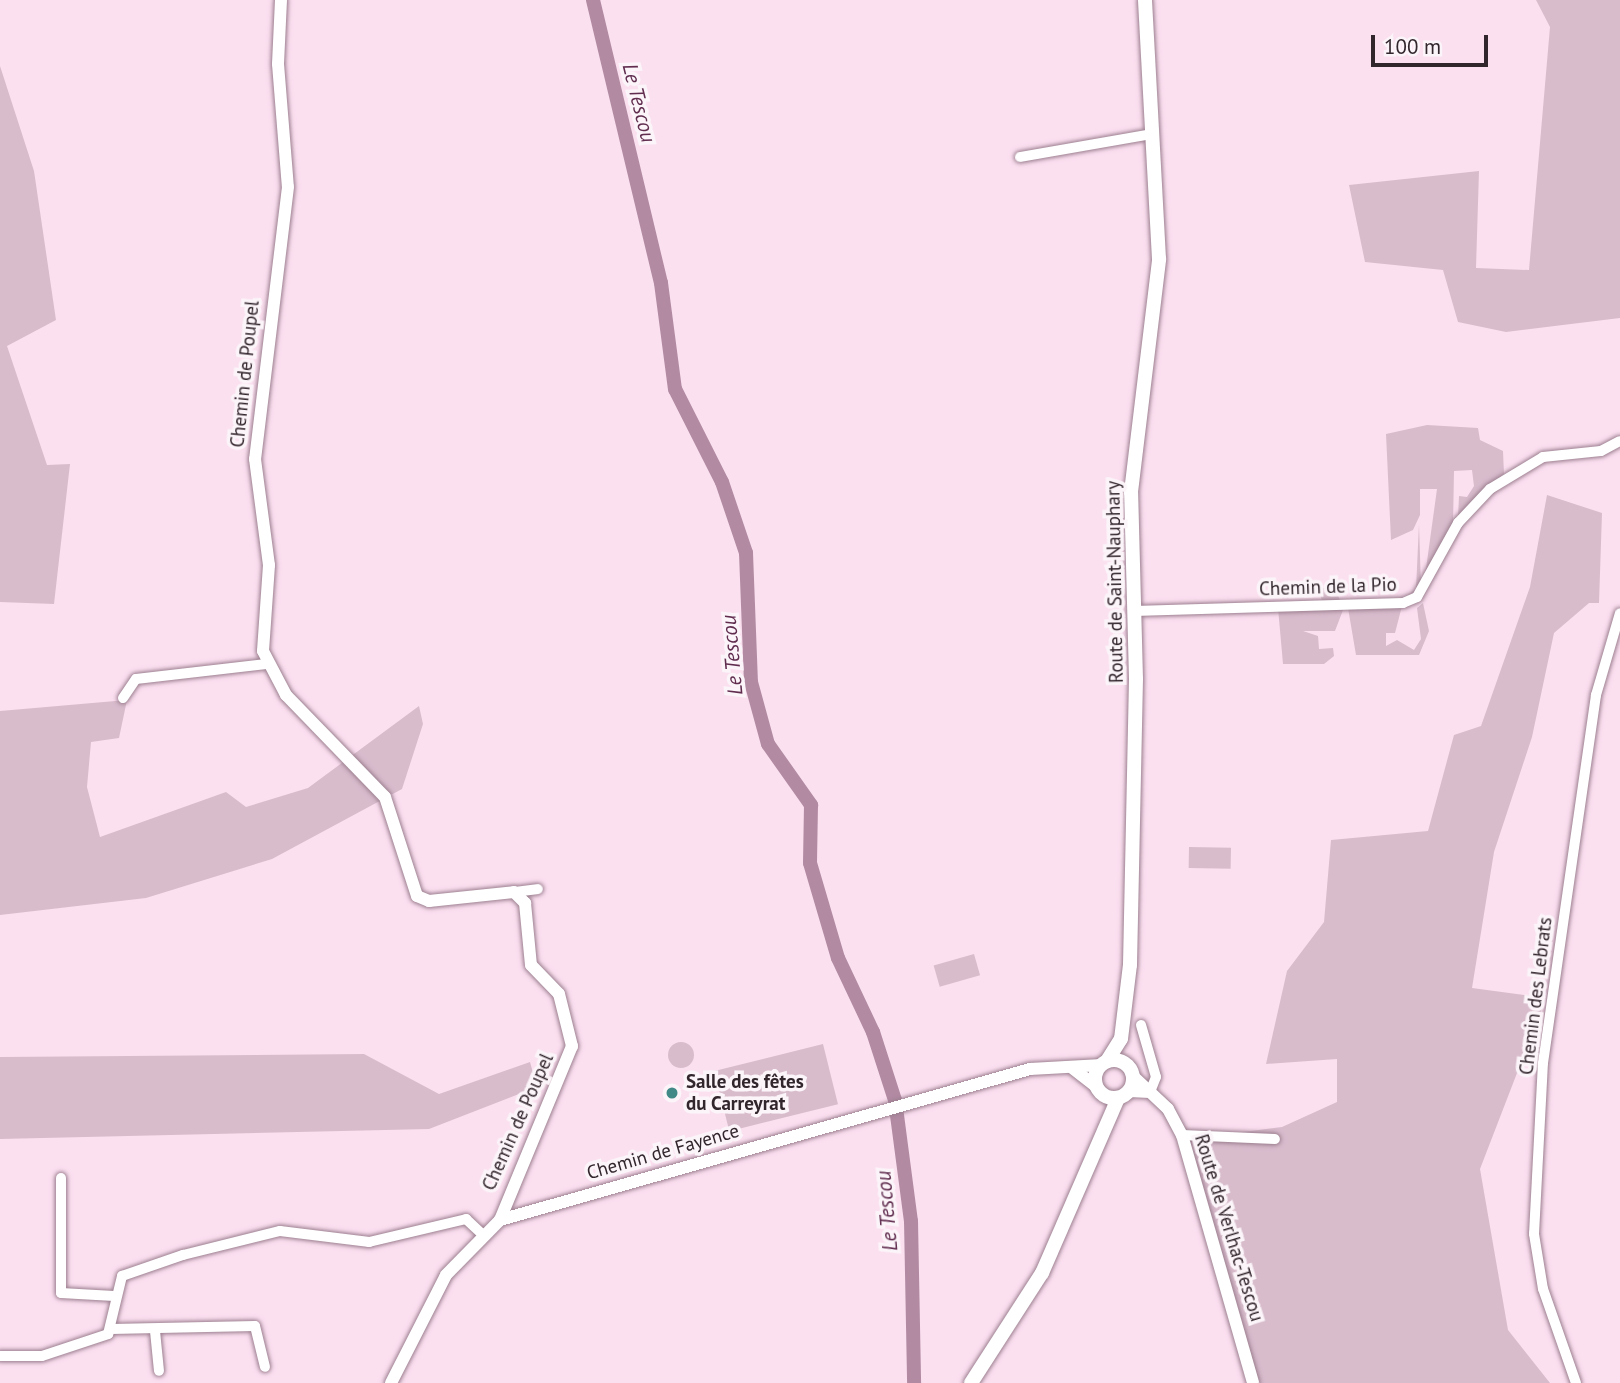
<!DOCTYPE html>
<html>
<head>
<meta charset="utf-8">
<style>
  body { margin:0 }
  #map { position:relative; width:1620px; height:1383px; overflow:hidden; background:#fbe0f0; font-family:"PT Sans",sans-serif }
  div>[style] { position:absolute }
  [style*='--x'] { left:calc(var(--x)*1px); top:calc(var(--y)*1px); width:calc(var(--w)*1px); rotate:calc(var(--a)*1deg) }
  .green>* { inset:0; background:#d8bccc; transform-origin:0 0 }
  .round { border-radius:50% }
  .river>* { height:14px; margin:-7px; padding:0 7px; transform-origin:7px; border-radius:7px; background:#b28ba3 }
  .roads { filter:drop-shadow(0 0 2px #9c7f90) drop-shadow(0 0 2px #9c7f90) }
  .minor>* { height:10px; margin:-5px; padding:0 5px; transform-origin:5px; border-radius:5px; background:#fff }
  .tertiary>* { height:12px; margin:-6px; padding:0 6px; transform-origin:6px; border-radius:6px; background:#fff }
  .primary>* { height:14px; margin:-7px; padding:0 7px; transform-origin:7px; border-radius:7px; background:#fff }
  .primary>.ring { margin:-7px; padding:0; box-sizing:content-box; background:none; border:14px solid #fff; border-radius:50% }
  .dots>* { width:19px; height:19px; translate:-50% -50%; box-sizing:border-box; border:4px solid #fbf4f8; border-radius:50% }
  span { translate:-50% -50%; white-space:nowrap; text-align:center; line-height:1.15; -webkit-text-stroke:7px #fbf4f8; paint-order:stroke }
  .street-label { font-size:19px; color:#32262d }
  .poi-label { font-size:19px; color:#32262d; font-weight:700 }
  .left { translate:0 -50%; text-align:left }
  .water-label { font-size:21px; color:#602d4f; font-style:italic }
  .scale { position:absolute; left:1371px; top:35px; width:117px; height:32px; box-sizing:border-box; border:4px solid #32262d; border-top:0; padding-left:9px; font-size:21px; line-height:24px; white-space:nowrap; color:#32262d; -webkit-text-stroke:5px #fbf4f8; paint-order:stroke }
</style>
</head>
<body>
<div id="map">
  <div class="green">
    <i style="clip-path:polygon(1536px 0,1620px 0,1620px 318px,1506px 332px,1458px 322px,1443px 270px,1365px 262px,1349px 185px,1479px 171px,1476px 268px,1529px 270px,1550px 27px)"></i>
    <i style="clip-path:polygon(0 66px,34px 171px,56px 320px,7px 346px,47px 465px,70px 464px,54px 604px,0 602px)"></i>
    <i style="clip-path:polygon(1427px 425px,1478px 428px,1480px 440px,1503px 451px,1504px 474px,1458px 518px,1459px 496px,1467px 497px,1474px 486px,1472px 470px,1454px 471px,1453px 526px,1425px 576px,1437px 489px,1420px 489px,1420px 515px,1413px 530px,1391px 540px,1386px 434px)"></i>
    <i style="clip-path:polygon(1547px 495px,1602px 513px,1599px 603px,1589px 603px,1554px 633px,1532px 737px,1494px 852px,1472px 988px,1546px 998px,1480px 1169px,1508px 1330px,1550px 1383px,1257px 1383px,1188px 1139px,1282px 1127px,1337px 1102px,1337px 1059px,1266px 1064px,1287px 971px,1324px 922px,1331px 840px,1428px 831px,1454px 735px,1481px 726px,1530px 587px)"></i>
    <i style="clip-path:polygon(1419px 524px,1421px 587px,1407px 596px,1416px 589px)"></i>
    <i style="clip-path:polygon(1306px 582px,1337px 592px,1343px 610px,1335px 631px,1303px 631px,1318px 636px,1319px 649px,1333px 648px,1334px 656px,1324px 664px,1283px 664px,1278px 608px,1323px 603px,1320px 595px,1304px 594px)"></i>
    <i style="clip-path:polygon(1423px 603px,1429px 631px,1419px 655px,1356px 655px,1348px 608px,1402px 606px,1395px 633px,1386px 633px,1386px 646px,1397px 640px,1414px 650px,1421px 639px,1417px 608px)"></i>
    <i style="clip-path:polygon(127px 700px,119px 738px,91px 742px,87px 787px,100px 837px,226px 792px,246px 807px,308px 788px,419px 706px,423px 724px,402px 789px,272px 859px,146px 898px,0 915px,0 711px)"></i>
    <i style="left:1189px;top:847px;width:42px;height:21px;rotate:1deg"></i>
    <i style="left:974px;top:954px;width:22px;height:42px;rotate:74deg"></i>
    <i class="round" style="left:668px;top:1042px;width:26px;height:26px"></i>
    <i style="left:823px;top:1044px;width:62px;height:112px;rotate:76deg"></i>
    <i style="clip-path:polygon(364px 1054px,439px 1094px,530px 1062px,537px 1087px,429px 1129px,0 1139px,0 1057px)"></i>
  </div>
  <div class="river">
    <i style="--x:593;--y:0;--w:291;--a:76.5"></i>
    <i style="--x:661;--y:283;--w:107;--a:82.5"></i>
    <i style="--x:675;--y:389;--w:104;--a:63.2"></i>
    <i style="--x:722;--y:482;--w:75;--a:71.3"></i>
    <i style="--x:746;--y:553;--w:129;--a:87.8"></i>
    <i style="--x:751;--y:682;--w:64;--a:74.7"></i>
    <i style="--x:768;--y:744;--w:75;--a:54.8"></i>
    <i style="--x:811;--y:805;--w:58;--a:91"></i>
    <i style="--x:810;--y:863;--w:99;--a:73.6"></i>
    <i style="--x:838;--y:958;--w:82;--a:64.7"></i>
    <i style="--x:873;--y:1032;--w:71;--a:72.1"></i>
    <i style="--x:895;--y:1100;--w:122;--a:82.5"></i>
    <i style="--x:911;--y:1221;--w:162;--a:88.9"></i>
  </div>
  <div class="roads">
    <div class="minor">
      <i style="--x:1020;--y:157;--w:134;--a:-9.9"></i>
      <i style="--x:1134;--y:611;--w:269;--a:-1.7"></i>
      <i style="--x:1403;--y:603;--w:15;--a:-23"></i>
      <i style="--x:1417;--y:597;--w:85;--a:-61"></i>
      <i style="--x:1458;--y:523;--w:47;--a:-46.7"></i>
      <i style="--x:1490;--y:489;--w:62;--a:-31.1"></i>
      <i style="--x:1543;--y:457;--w:58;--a:-5.9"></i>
      <i style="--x:1601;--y:451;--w:21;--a:-28"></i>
      <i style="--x:123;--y:698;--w:23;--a:-56"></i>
      <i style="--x:136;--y:679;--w:131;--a:-6.6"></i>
      <i style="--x:514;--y:892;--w:24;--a:-7"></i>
      <i style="--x:1141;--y:1025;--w:54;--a:73.9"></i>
      <i style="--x:1156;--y:1077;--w:16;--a:112"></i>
      <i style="--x:1182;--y:1135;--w:93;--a:2.5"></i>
      <i style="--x:61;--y:1178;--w:115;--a:90"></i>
      <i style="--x:61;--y:1293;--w:53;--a:3.2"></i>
      <i style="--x:111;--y:1329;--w:144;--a:-1.2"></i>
      <i style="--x:255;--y:1326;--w:42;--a:76.3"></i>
      <i style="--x:155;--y:1331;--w:40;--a:84.3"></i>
      <i style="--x:0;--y:1356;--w:42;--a:0"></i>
      <i style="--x:42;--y:1356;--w:70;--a:-18.4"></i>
      <i style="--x:108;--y:1334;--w:60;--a:-76.4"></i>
      <i style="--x:122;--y:1276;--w:65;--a:-19"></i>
      <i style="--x:183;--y:1255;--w:100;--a:-13.9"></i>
      <i style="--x:280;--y:1231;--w:90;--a:7"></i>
      <i style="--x:369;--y:1242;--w:100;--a:-13.3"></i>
      <i style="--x:466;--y:1219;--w:21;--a:43"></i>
      <i style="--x:1576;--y:1383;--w:100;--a:-109.3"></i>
      <i style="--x:1543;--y:1289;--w:56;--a:-99.3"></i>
      <i style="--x:1534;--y:1234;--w:171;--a:-87"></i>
      <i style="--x:1543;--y:1063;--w:372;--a:-81.8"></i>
      <i style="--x:1596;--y:695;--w:85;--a:-73.7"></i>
    </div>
    <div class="tertiary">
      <i style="--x:281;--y:0;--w:64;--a:92.7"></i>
      <i style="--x:278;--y:64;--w:123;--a:85.4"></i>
      <i style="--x:288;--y:187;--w:274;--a:96.9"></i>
      <i style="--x:255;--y:459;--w:107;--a:82.5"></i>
      <i style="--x:269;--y:565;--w:86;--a:94"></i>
      <i style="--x:263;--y:651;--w:50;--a:62.4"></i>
      <i style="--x:286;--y:695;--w:142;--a:45.9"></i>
      <i style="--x:385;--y:797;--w:104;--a:72.1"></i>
      <i style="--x:417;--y:896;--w:13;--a:23"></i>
      <i style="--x:429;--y:901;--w:85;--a:-6"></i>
      <i style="--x:514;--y:892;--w:16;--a:45"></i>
      <i style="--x:525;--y:903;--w:62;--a:84.5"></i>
      <i style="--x:531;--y:965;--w:40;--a:46"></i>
      <i style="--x:559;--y:994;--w:54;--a:76"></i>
      <i style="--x:572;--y:1046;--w:188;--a:112.5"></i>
      <i style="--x:1071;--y:1067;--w:33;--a:38"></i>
      <i style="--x:1133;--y:1076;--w:48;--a:43.3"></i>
      <i style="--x:1168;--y:1109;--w:30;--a:62"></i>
      <i style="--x:1182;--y:1135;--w:258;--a:74"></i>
      <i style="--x:1129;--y:1091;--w:21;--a:3"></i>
      <i style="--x:391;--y:1383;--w:121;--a:-63"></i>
      <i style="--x:446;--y:1275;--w:77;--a:-45.5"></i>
      <i style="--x:500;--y:1220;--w:551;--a:-15.9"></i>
      <i style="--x:1030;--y:1069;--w:72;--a:-3.2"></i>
    </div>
    <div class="primary">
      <i class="ring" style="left:1095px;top:1060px;width:24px;height:24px"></i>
      <i style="--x:1107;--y:1061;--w:26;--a:-58"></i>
      <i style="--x:1121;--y:1039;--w:75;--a:-83.1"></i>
      <i style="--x:1130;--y:965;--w:286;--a:-88.8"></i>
      <i style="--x:1136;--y:679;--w:187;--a:-91.5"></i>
      <i style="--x:1131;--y:492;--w:235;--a:-83.1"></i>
      <i style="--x:1159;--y:259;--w:259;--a:-93.1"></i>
      <i style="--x:971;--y:1383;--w:131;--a:-57.2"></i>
      <i style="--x:1042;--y:1273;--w:191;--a:-66.5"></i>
    </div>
  </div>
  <div class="dots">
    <i style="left:672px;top:1093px;background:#418986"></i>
  </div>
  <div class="street-label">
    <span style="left:245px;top:374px;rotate:-84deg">Chemin de Poupel</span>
    <span style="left:1115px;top:582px;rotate:-91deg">Route de Saint-Nauphary</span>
    <span style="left:1328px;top:587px;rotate:-2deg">Chemin de la Pio</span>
    <span style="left:1536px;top:996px;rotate:-83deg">Chemin des Lebrats</span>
    <span style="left:518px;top:1122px;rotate:-66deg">Chemin de Poupel</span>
    <span style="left:663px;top:1152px;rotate:-16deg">Chemin de Fayence</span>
    <span style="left:1229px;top:1228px;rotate:73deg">Route de Verlhac-Tescou</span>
  </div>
  <div class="poi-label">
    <span class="left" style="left:686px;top:1093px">Salle des fêtes<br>du Carreyrat</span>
  </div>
  <div class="water-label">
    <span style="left:639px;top:103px;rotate:76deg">Le Tescou</span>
    <span style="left:732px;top:655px;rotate:-95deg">Le Tescou</span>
    <span style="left:887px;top:1211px;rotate:-95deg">Le Tescou</span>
  </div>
  <div class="scale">100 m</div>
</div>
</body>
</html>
